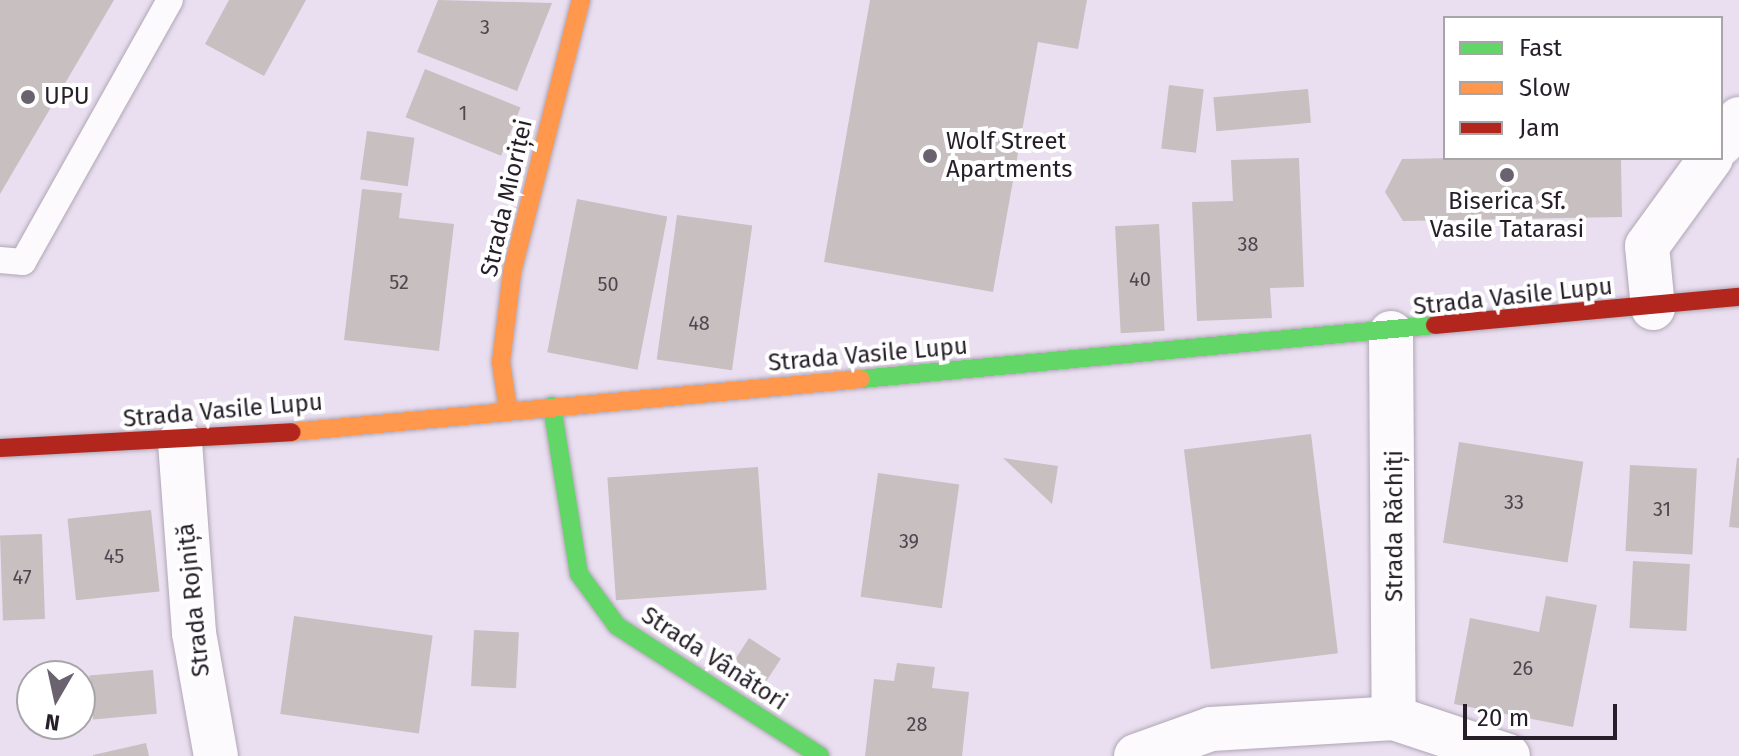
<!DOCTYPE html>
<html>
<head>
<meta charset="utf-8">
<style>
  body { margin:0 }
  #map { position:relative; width:1739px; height:756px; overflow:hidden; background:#eadff0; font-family:"Fira Sans",sans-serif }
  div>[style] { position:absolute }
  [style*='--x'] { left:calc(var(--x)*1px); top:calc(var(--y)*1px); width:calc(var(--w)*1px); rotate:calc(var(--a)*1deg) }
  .building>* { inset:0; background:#c8bfc1; transform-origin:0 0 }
  .roads { filter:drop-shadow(0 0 2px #b0a7b5) drop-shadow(0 0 2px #b0a7b5) }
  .lane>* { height:26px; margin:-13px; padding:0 13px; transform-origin:13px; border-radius:13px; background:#fcfafd }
  .street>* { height:44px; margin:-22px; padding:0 22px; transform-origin:22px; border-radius:22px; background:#fcfafd }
  .fast>* { height:18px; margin:-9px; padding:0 9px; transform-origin:9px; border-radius:9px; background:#63d668 }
  .slow>* { height:18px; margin:-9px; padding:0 9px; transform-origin:9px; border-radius:9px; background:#ff974d }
  .jam>* { height:18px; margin:-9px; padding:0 9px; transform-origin:9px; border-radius:9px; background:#b3261e }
  .dots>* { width:22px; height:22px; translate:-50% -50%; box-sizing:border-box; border:4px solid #fff; border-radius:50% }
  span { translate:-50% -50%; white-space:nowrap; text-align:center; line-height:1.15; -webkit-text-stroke:8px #fff; paint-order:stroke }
  .number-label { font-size:20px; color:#4e474f }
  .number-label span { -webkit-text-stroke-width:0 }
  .poi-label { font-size:24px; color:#261f29 }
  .left { translate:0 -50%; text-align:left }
  .street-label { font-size:24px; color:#261f29 }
  .legend { position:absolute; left:1443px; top:16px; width:280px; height:144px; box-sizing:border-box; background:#fff; border:2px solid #a8a5a9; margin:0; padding:10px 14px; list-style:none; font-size:24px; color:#261f29 }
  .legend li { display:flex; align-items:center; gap:16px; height:40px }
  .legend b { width:40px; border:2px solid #a8a5a9 }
  .north { position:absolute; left:16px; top:660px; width:80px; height:80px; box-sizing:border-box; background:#fff; border:2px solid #a8a5a9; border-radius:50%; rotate:189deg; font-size:22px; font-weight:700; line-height:32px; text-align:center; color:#261f29 }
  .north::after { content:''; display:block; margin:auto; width:28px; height:36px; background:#6b626f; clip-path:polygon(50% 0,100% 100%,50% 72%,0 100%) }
  .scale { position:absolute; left:1463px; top:704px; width:154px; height:36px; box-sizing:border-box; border:4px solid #261f29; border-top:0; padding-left:10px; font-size:24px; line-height:28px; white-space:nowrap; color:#261f29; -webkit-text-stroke:6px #fff; paint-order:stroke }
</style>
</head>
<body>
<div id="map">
  <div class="building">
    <i style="clip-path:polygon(0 0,114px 0,0 194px)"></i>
    <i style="clip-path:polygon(229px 0,306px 0,264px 76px,205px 44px)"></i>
    <i style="clip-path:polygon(438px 0,552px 3px,517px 91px,417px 52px)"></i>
    <i style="clip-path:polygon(870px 0,1087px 0,1078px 49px,1038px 42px,993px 292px,824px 262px)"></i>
    <i style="left:425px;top:69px;width:103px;height:52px;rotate:22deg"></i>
    <i style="left:1169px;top:85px;width:35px;height:64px;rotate:7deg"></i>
    <i style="left:1308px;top:89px;width:34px;height:95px;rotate:85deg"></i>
    <i style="left:367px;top:131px;width:48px;height:49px;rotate:8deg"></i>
    <i style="clip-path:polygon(1299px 158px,1304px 287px,1270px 288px,1272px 318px,1197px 321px,1192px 202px,1233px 201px,1231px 160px)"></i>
    <i style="clip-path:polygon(1452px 158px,1621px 158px,1622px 217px,1403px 221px,1385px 192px,1402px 159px)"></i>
    <i style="clip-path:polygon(362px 189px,402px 193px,399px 218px,454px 224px,439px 351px,344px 340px)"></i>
    <i style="left:577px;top:199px;width:92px;height:156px;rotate:11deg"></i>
    <i style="left:677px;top:215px;width:76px;height:146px;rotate:8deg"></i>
    <i style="left:1159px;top:224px;width:107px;height:44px;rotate:87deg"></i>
    <i style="left:1311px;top:434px;width:221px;height:128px;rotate:83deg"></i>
    <i style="left:1459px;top:442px;width:126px;height:102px;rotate:9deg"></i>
    <i style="clip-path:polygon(1003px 458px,1058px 466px,1052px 504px)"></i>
    <i style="clip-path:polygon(1737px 458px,1739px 458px,1739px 528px,1729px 527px)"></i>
    <i style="left:1630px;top:465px;width:67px;height:86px;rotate:3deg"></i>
    <i style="left:758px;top:467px;width:123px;height:151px;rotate:86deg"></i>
    <i style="left:878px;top:473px;width:82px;height:125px;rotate:8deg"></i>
    <i style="left:151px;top:510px;width:82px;height:84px;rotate:84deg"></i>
    <i style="left:42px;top:534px;width:85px;height:42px;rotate:88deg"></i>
    <i style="left:1633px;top:561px;width:57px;height:67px;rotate:3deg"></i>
    <i style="clip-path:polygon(1546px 596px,1597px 605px,1573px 727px,1454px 704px,1470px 618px,1539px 632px)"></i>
    <i style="left:294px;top:616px;width:140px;height:99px;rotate:8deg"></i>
    <i style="left:474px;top:630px;width:45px;height:56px;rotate:3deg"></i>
    <i style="left:749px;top:638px;width:38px;height:41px;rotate:33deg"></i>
    <i style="clip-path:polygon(897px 663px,935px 667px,932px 688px,969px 692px,962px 756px,865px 756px,874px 679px,894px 681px)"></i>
    <i style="left:153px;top:670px;width:44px;height:64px;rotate:85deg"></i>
    <i style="clip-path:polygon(146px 743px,149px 756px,93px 756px,93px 755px)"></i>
  </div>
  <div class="roads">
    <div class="lane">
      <i style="--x:0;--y:260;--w:23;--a:5"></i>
      <i style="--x:23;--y:262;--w:300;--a:-60.7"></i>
    </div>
    <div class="street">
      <i style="--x:1721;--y:144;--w:31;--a:-54"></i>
      <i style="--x:1653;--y:308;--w:62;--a:-95.5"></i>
      <i style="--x:1647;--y:246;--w:109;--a:-54"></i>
      <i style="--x:1391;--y:333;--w:385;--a:89.6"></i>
      <i style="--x:180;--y:442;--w:192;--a:85.8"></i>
      <i style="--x:194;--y:633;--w:125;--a:79.9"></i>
      <i style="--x:1136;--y:756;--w:80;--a:-19.8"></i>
      <i style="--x:1211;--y:729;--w:183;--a:-3.4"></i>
      <i style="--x:1394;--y:718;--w:120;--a:18.4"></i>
    </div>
    <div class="fast">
      <i style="--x:861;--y:379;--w:577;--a:-5.37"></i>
      <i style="--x:552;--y:406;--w:170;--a:80.9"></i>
      <i style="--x:579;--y:574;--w:64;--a:53.8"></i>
      <i style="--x:617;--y:626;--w:241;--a:32.6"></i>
    </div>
    <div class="slow">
      <i style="--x:508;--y:410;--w:49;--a:-98.3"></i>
      <i style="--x:501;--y:362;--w:91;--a:-83"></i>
      <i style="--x:512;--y:272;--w:281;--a:-75.8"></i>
      <i style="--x:292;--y:432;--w:571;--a:-5.32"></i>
    </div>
    <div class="jam">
      <i style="--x:1435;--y:325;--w:305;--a:-5.3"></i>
      <i style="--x:0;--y:448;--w:292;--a:-3.1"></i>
    </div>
  </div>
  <div class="dots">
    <i style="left:28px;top:97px;background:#6b626f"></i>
    <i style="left:930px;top:156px;background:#6b626f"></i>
    <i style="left:1507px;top:175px;background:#6b626f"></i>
  </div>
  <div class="number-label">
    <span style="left:485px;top:27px">3</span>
    <span style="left:463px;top:113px">1</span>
    <span style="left:1248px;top:244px">38</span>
    <span style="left:1140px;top:279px">40</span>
    <span style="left:399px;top:282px">52</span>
    <span style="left:608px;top:284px">50</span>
    <span style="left:699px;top:323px">48</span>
    <span style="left:1514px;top:502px">33</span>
    <span style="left:1662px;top:509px">31</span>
    <span style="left:909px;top:541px">39</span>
    <span style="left:114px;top:556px">45</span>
    <span style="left:22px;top:577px">47</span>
    <span style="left:1523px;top:668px">26</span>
    <span style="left:917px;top:724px">28</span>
  </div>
  <div class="poi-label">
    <span class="left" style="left:44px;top:97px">UPU</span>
    <span class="left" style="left:946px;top:156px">Wolf Street<br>Apartments</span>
    <span style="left:1507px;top:216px">Biserica Sf.<br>Vasile Tatarasi</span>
  </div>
  <div class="street-label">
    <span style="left:507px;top:198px;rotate:-77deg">Strada Mioriței</span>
    <span style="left:1513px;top:297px;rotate:-6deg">Strada Vasile Lupu</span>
    <span style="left:868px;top:355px;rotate:-5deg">Strada Vasile Lupu</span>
    <span style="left:223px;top:411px;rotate:-5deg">Strada Vasile Lupu</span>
    <span style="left:1395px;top:526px;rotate:-90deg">Strada Răchiți</span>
    <span style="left:194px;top:600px;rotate:-96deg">Strada Rojniță</span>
    <span style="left:714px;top:659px;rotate:33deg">Strada Vânători</span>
  </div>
  <ul class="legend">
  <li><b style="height:10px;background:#63d668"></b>Fast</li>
  <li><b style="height:10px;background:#ff974d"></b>Slow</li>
  <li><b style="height:10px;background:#b3261e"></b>Jam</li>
  </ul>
  <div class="north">N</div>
  <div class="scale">20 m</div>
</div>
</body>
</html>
